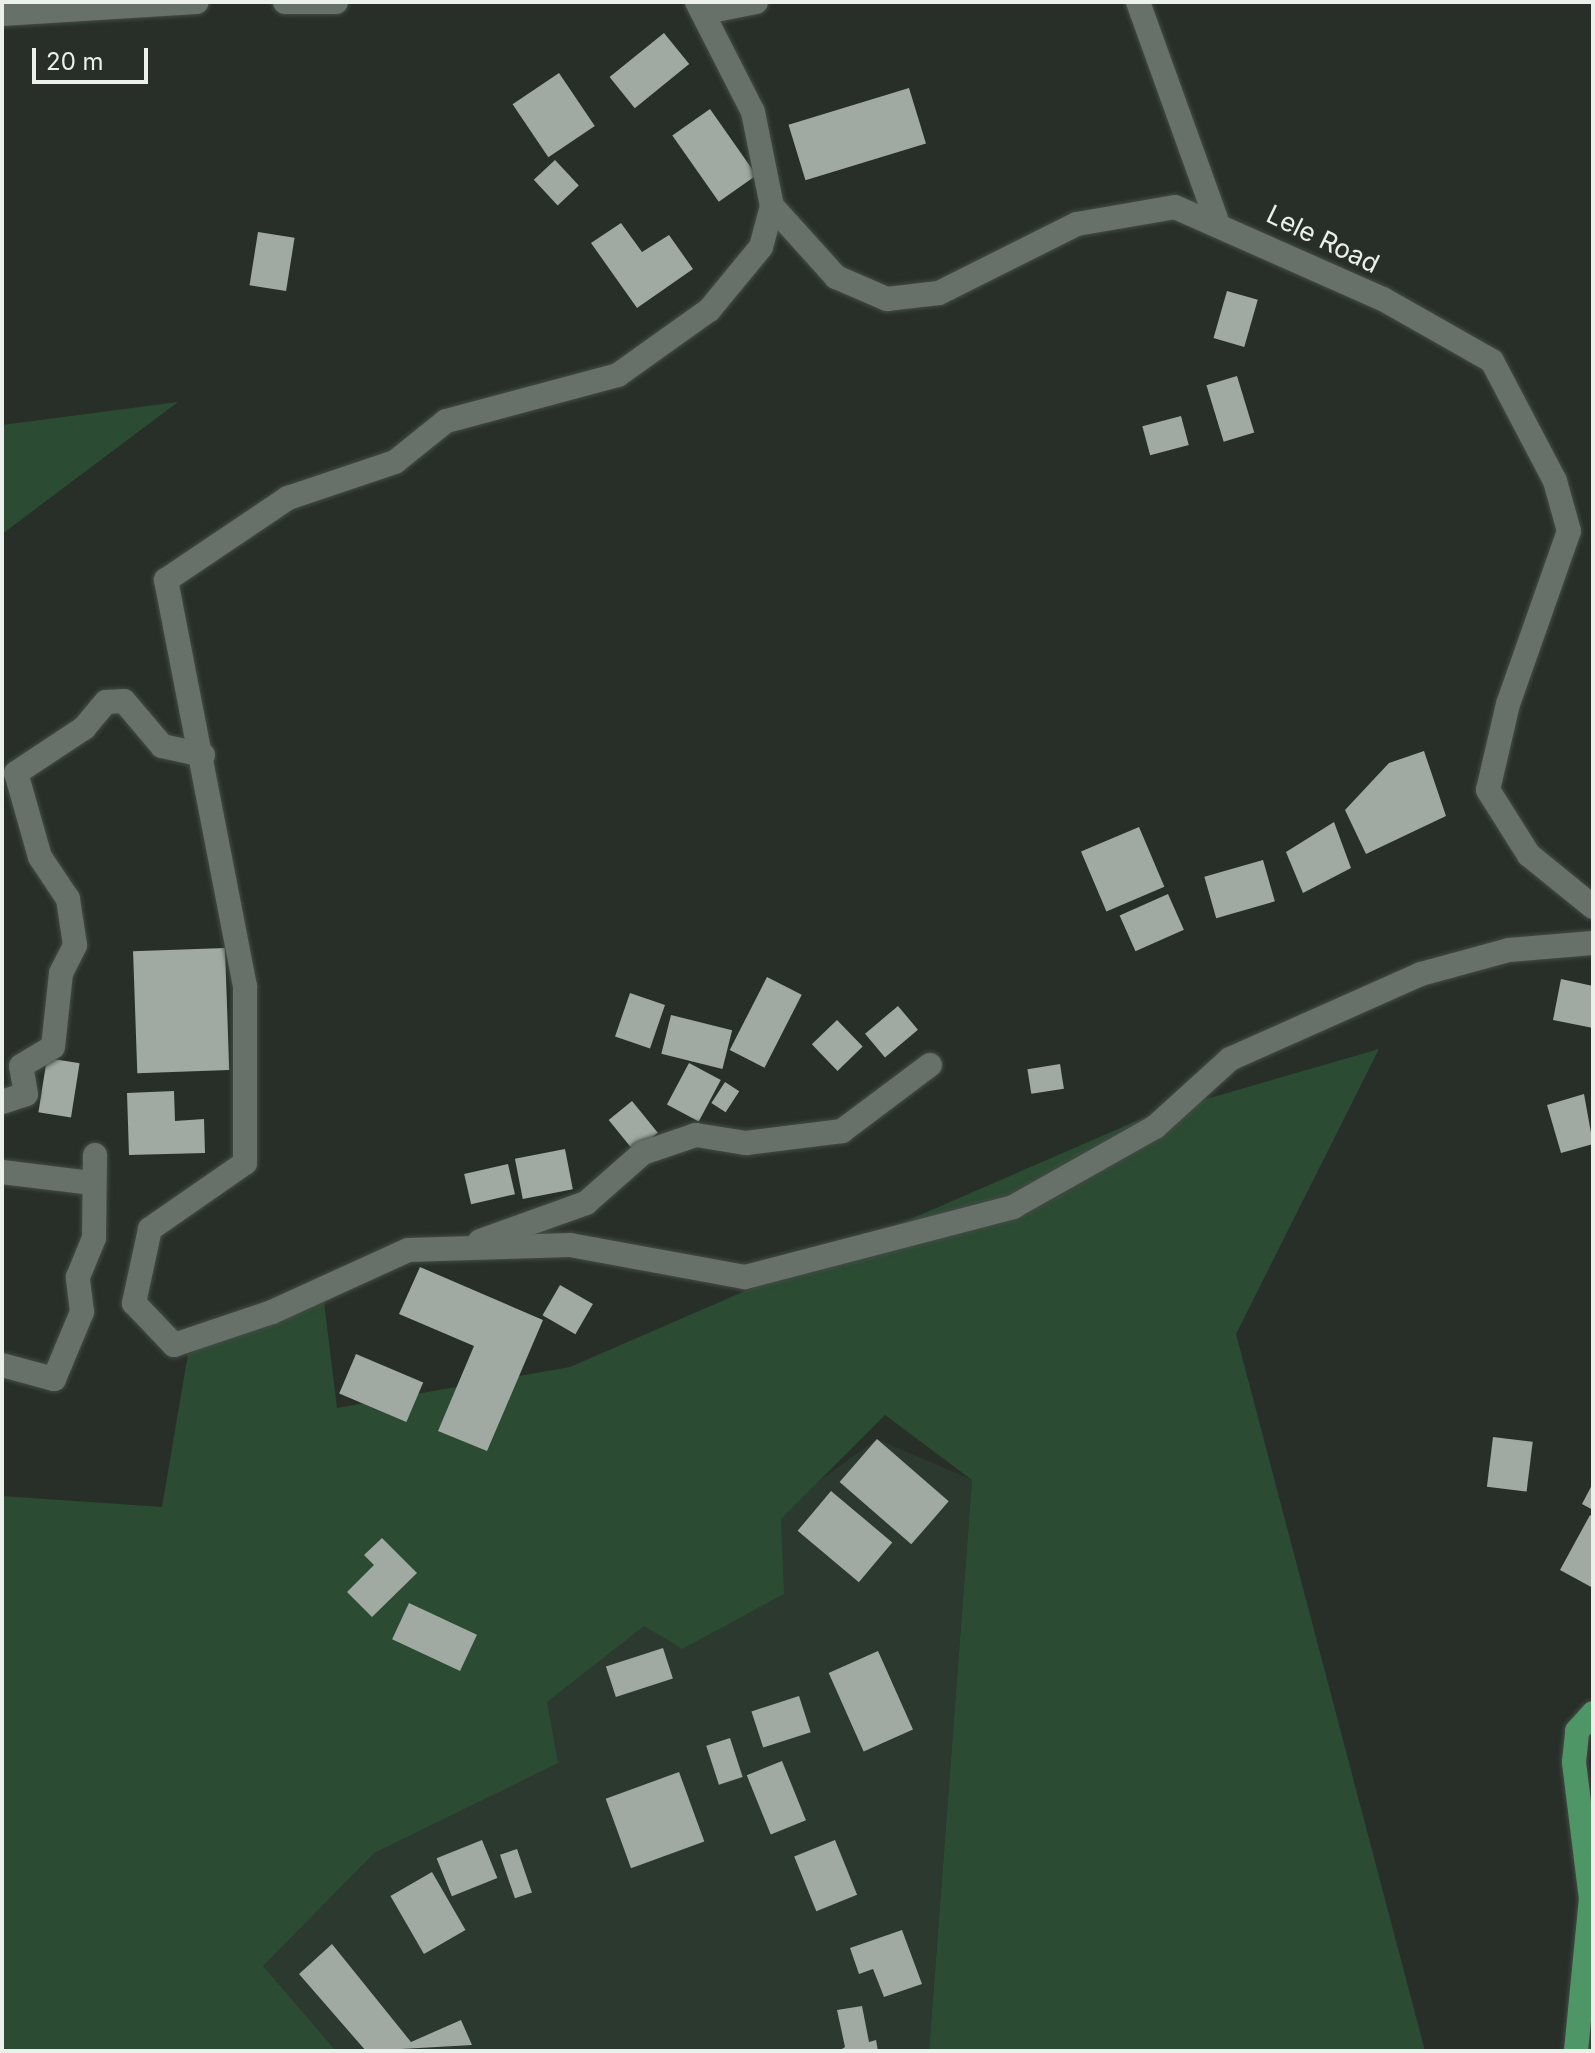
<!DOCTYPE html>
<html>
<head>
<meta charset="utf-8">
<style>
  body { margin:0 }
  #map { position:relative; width:1595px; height:2053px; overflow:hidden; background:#282f29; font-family:Inter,sans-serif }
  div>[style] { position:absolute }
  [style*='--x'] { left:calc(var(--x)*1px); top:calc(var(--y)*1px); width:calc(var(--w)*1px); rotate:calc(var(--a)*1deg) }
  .built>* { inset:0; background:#2c392f }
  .green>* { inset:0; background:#2b4b33 }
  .building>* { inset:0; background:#a0a9a2; transform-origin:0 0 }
  .roads { filter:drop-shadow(0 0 2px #454b46) drop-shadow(0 0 2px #454b46) }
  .minor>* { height:24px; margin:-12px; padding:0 12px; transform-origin:12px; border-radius:12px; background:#677069 }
  .tertiary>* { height:24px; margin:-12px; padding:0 12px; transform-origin:12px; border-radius:12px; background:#677069 }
  .primary>* { height:24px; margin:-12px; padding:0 12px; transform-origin:12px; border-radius:12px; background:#4f9667 }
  span { translate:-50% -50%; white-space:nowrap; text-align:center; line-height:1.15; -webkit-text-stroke:8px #282f29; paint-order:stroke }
  .street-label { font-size:26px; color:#ebf0ec }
  .frame { position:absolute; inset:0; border:4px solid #ebf0ec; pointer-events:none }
  .scale { position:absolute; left:32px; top:48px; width:116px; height:36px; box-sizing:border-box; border:4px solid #ebf0ec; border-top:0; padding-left:10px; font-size:24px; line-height:28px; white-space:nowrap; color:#ebf0ec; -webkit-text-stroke:6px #282f29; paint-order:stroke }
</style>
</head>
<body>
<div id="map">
  <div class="built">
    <i style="clip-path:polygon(877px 1439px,972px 1480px,929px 2051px,72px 2051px,515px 1702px)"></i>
  </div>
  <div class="green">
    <i style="clip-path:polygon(178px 402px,2px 534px,2px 425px)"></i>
    <i style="clip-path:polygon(1379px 1049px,1236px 1334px,1425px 2051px,929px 2051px,972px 1480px,885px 1415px,781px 1519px,784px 1594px,682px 1649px,644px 1626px,547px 1702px,558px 1763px,374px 1853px,263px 1966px,336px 2051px,2px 2051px,2px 1496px,162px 1507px,188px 1354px,323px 1294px,337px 1408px,570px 1367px,1148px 1116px)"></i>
  </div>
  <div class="building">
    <i style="left:664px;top:33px;width:40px;height:70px;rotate:51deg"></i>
    <i style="left:559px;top:73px;width:64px;height:56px;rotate:56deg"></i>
    <i style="left:909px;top:88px;width:58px;height:126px;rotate:73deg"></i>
    <i style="left:710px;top:109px;width:81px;height:46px;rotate:55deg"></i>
    <i style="left:555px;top:160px;width:35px;height:29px;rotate:47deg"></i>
    <i style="clip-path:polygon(621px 223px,642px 252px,669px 235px,693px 269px,637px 308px,591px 243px)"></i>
    <i style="left:258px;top:232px;width:37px;height:54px;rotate:9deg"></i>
    <i style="left:1227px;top:291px;width:32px;height:49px;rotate:16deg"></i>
    <i style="left:1237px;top:376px;width:59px;height:32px;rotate:73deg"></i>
    <i style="left:1181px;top:416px;width:30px;height:40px;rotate:75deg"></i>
    <i style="clip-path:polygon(1424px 751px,1446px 816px,1366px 854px,1345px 810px,1389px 763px)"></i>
    <i style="clip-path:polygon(1334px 822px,1351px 868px,1303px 893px,1286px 852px)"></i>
    <i style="left:1139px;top:827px;width:65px;height:63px;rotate:67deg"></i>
    <i style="left:1263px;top:860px;width:43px;height:61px;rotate:74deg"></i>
    <i style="left:1168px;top:894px;width:39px;height:53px;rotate:66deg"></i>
    <i style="left:225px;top:948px;width:122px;height:92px;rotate:88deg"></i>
    <i style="left:767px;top:977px;width:39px;height:82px;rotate:27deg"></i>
    <i style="clip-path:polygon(1561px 979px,1593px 986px,1593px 1028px,1553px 1020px)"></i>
    <i style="left:630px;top:993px;width:37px;height:46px;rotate:19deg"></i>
    <i style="left:898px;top:1006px;width:31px;height:43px;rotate:50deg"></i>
    <i style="left:671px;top:1015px;width:63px;height:40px;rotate:14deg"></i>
    <i style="left:837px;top:1020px;width:37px;height:35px;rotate:46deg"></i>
    <i style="left:47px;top:1058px;width:33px;height:55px;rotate:9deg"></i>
    <i style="left:689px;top:1063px;width:36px;height:47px;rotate:28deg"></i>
    <i style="left:1060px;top:1064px;width:25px;height:33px;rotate:81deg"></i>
    <i style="left:725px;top:1082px;width:17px;height:25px;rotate:33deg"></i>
    <i style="clip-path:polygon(174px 1091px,175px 1121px,204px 1119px,205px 1153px,129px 1155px,127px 1093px)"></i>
    <i style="clip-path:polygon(1584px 1094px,1593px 1144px,1561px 1153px,1547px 1105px)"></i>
    <i style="left:632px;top:1101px;width:41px;height:30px;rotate:51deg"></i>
    <i style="left:565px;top:1149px;width:41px;height:51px;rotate:79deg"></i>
    <i style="left:508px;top:1164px;width:31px;height:45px;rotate:77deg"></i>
    <i style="clip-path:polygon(420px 1267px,543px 1320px,487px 1451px,438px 1431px,474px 1346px,399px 1314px)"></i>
    <i style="left:560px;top:1285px;width:38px;height:35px;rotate:30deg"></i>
    <i style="left:356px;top:1354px;width:73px;height:43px;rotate:23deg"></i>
    <i style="left:1493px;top:1437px;width:40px;height:50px;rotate:7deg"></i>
    <i style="left:877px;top:1439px;width:95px;height:57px;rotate:41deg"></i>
    <i style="clip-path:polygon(1593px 1483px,1593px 1510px,1582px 1504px)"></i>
    <i style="left:831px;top:1491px;width:80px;height:52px;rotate:40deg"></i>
    <i style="clip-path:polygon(1590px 1515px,1593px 1517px,1593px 1588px,1560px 1570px)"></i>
    <i style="clip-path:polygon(382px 1538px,417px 1573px,372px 1617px,347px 1592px,374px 1565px,364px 1555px)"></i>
    <i style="left:409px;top:1603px;width:75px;height:40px;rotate:25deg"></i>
    <i style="left:663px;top:1648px;width:32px;height:60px;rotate:72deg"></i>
    <i style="left:878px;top:1651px;width:86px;height:54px;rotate:66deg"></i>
    <i style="left:799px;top:1696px;width:38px;height:50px;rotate:72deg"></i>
    <i style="left:730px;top:1738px;width:41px;height:25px;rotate:72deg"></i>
    <i style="left:782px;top:1761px;width:64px;height:38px;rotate:68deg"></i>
    <i style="left:679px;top:1772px;width:74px;height:78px;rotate:70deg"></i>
    <i style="left:482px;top:1840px;width:41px;height:49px;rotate:68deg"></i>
    <i style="left:835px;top:1840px;width:59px;height:44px;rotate:68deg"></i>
    <i style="left:517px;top:1849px;width:46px;height:18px;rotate:71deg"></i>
    <i style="left:432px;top:1872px;width:67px;height:48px;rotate:60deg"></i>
    <i style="clip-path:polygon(902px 1930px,922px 1984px,884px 1997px,873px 1969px,859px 1974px,850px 1948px)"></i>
    <i style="clip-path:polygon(332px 1944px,411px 2042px,461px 2020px,472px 2045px,366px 2051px,299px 1974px)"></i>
    <i style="clip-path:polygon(862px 2006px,869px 2042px,876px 2040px,878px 2051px,839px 2051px,845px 2047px,837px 2010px)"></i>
  </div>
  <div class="roads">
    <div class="minor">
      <i style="--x:285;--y:2;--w:51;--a:0"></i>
      <i style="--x:1138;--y:2;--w:231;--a:70.2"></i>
      <i style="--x:706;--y:12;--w:51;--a:-11.3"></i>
      <i style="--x:2;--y:14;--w:195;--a:-3.5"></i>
      <i style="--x:772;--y:206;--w:42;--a:105"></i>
      <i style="--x:761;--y:247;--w:82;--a:129.5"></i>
      <i style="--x:709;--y:310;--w:112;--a:144.5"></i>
      <i style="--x:618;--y:375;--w:178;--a:165"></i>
      <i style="--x:446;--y:421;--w:65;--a:141.2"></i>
      <i style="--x:395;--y:462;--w:113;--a:161.4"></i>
      <i style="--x:288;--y:498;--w:147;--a:146.1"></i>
      <i style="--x:166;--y:580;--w:414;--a:79"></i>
      <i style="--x:245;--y:986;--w:177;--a:90"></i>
      <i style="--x:245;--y:1163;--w:116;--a:145.2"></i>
      <i style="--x:150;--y:1229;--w:76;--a:102.2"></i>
      <i style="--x:134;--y:1303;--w:58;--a:46.4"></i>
      <i style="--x:174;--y:1345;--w:103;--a:-18.6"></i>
      <i style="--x:272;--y:1312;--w:149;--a:-24.5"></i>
      <i style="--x:408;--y:1250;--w:162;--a:-1.8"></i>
      <i style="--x:570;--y:1245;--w:178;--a:10.4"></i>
      <i style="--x:745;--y:1277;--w:277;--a:-14.6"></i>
      <i style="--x:1013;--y:1207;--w:163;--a:-29.4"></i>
      <i style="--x:1155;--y:1127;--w:101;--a:-42.2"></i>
      <i style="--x:1230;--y:1059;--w:209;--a:-24"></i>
      <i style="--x:1421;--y:974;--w:91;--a:-15.3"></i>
      <i style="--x:1509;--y:950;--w:84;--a:-4.8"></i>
      <i style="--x:2;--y:1102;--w:25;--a:-18"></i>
      <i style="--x:26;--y:1094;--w:28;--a:-100"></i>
      <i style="--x:21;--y:1066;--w:37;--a:-31"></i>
      <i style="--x:53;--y:1047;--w:74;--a:-83.8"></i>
      <i style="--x:61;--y:973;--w:31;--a:-63"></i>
      <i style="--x:75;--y:945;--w:47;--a:-98.7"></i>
      <i style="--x:68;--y:899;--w:50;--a:-123.7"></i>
      <i style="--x:40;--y:857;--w:87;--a:-105.9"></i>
      <i style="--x:16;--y:773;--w:82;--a:-33.5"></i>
      <i style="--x:84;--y:728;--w:34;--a:-50"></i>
      <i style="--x:106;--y:702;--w:18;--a:-3"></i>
      <i style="--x:124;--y:701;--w:59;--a:49.8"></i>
      <i style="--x:162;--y:746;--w:42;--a:12.4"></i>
      <i style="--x:2;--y:1172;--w:91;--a:7"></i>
      <i style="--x:480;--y:1241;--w:113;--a:-19.7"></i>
      <i style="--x:586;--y:1203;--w:76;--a:-41.3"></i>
      <i style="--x:643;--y:1153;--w:56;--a:-18.8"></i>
      <i style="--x:696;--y:1135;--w:51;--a:9.1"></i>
      <i style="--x:746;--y:1143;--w:97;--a:-7.1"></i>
      <i style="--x:842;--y:1131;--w:110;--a:-36.9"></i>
      <i style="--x:2;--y:1365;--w:54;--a:15.1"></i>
      <i style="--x:54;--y:1379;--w:73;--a:-67.3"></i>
      <i style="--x:82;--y:1312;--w:35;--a:-97"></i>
      <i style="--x:78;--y:1277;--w:42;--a:-67.7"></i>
      <i style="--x:94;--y:1238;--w:83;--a:-89.3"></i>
    </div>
    <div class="tertiary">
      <i style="--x:697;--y:2;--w:123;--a:63"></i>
      <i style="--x:753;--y:112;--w:96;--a:78.6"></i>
      <i style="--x:772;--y:206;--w:96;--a:48"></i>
      <i style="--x:836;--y:277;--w:56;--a:23.3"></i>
      <i style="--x:887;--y:299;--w:52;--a:-6.6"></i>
      <i style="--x:939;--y:293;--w:154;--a:-26.6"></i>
      <i style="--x:1077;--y:224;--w:99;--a:-9.8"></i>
      <i style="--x:1175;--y:207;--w:227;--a:23.9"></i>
      <i style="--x:1383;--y:299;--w:125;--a:29.6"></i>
      <i style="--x:1492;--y:361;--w:136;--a:62.3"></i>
      <i style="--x:1555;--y:481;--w:52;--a:74.4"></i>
      <i style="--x:1569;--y:531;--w:183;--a:109.4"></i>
      <i style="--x:1508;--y:704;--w:88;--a:103.1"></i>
      <i style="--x:1488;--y:790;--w:77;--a:57.8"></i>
      <i style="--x:1529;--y:855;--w:82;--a:39.1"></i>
    </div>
    <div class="primary">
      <i style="--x:1576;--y:2051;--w:153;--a:-84.4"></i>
      <i style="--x:1591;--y:1899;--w:138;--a:-97.1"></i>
      <i style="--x:1574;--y:1762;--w:31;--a:-84"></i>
      <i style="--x:1577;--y:1731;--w:24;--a:-48"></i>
    </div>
  </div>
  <div class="street-label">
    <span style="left:1323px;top:239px;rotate:26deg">Lele Road</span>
  </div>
  <div class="frame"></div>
  <div class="scale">20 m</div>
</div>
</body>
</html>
